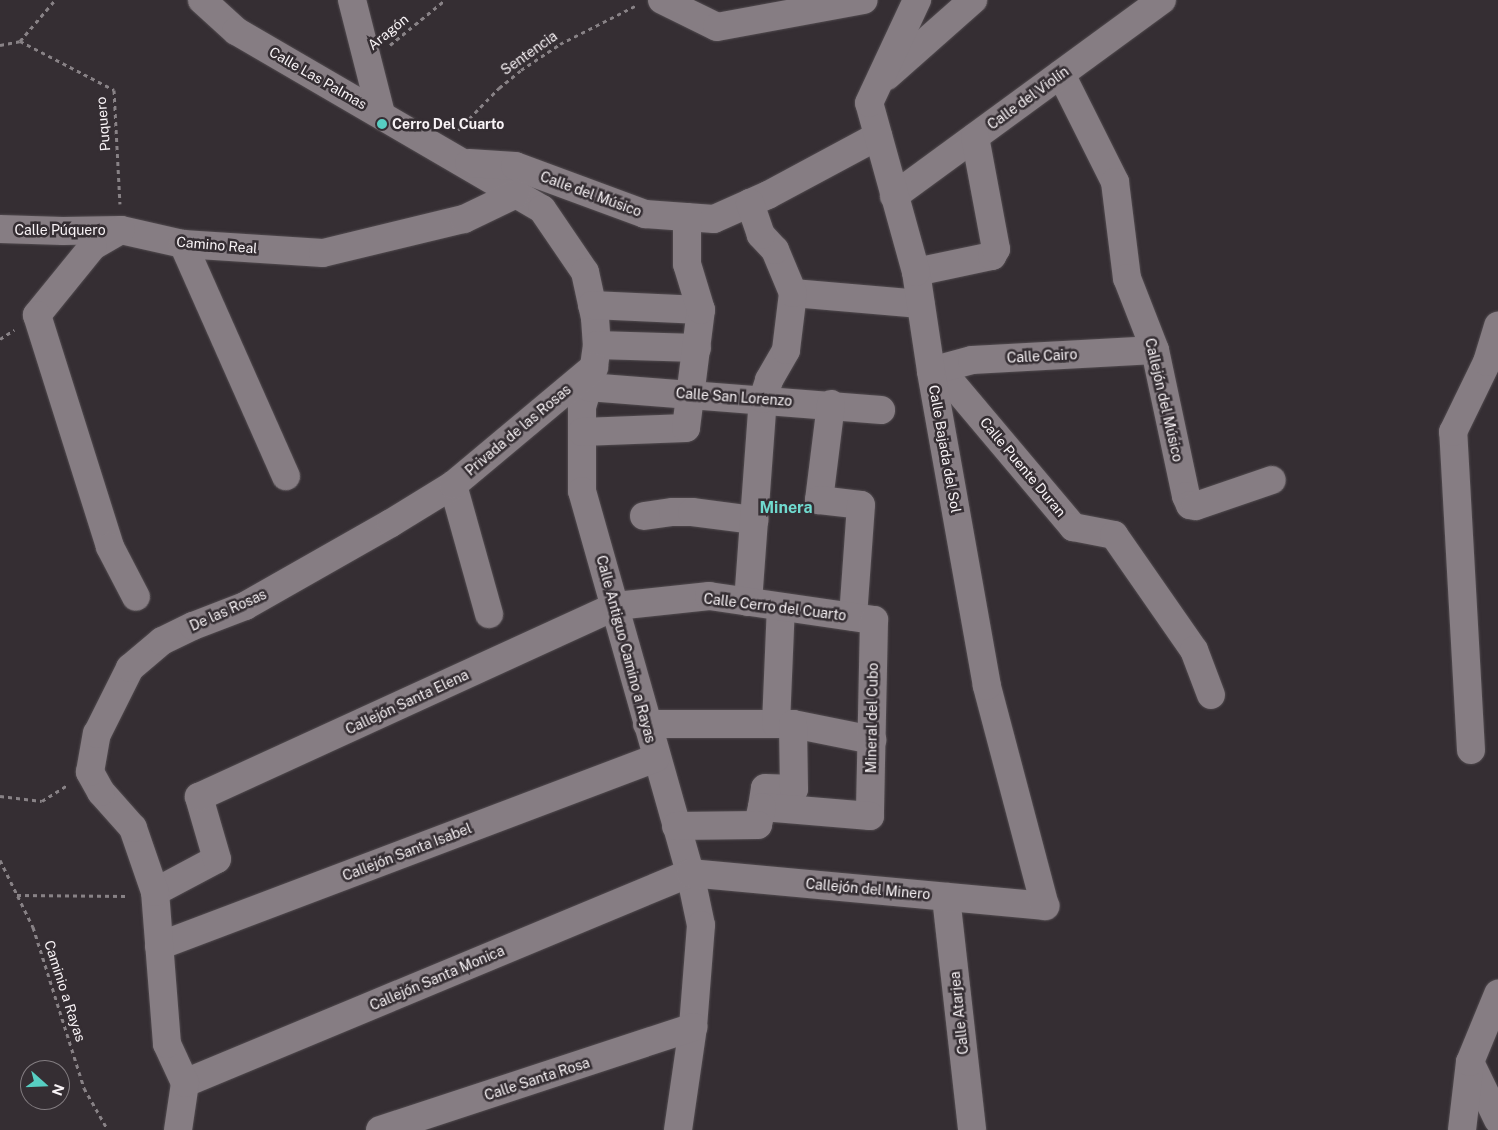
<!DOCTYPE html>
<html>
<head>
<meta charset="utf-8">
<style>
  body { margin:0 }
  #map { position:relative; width:1498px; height:1130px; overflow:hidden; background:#352e33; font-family:"Public Sans",sans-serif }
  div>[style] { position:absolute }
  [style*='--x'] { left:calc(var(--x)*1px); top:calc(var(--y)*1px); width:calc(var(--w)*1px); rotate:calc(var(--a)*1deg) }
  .path>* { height:3px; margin-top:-1.5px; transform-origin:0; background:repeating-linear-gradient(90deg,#888286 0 4px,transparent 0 8px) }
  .roads { filter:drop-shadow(0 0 1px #514b4f) drop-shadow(0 0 1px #514b4f) }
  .street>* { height:28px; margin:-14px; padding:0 14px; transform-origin:14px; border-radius:14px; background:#867d83 }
  .dots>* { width:14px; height:14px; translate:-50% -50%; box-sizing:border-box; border:2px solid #352e33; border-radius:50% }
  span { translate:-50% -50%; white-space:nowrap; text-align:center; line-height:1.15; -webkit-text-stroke:5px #352e33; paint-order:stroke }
  .street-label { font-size:14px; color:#f8f3f6 }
  .poi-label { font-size:14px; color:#f8f3f6; font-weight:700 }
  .left { translate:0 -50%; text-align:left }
  .quarter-label { font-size:16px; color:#70dacf; font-weight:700 }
  .north { position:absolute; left:20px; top:1060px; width:50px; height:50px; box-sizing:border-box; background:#352e33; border:1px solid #837d81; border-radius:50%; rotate:110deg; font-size:14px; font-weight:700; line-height:20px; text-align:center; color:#f8f3f6 }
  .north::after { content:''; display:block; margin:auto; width:18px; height:22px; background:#57cec2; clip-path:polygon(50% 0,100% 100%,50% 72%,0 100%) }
</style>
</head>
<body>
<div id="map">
  <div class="path">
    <i style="--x:20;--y:41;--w:106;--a:27.5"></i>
    <i style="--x:114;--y:90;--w:114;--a:87"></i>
    <i style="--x:20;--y:41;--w:54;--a:-49.5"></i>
    <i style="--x:0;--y:45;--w:20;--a:-11"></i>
    <i style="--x:390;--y:45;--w:71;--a:-39.3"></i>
    <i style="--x:458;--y:130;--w:59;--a:-45.7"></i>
    <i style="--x:499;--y:88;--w:28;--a:-39"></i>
    <i style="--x:521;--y:70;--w:47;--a:-33.7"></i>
    <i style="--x:560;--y:44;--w:84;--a:-26.9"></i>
    <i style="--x:0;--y:339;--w:17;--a:-33"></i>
    <i style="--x:0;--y:796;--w:42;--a:6.8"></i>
    <i style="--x:42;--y:801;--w:31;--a:-32"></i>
    <i style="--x:0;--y:860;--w:75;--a:63.8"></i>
    <i style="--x:33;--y:927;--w:169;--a:72.4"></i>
    <i style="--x:84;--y:1088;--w:48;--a:60.3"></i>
    <i style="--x:17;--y:895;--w:111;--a:0.5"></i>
  </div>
  <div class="roads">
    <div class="street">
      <i style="--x:202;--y:0;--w:46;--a:42.4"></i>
      <i style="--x:236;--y:31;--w:354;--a:30.2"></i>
      <i style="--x:542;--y:209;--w:76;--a:55.7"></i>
      <i style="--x:585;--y:272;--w:47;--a:77.7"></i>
      <i style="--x:595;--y:318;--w:27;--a:86"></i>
      <i style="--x:597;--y:345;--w:22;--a:98"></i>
      <i style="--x:594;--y:367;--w:42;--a:106.7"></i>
      <i style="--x:582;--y:407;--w:84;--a:90"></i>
      <i style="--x:582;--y:491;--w:397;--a:74.2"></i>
      <i style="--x:690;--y:873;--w:53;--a:78.1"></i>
      <i style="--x:701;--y:925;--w:102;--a:94.5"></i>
      <i style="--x:693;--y:1027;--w:104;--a:98.3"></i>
      <i style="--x:352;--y:0;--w:118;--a:75.7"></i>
      <i style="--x:662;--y:0;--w:61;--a:26.1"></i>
      <i style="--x:717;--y:27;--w:149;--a:-10.4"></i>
      <i style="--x:1061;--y:74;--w:121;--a:63.4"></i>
      <i style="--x:1115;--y:182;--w:97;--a:82.9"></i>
      <i style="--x:1127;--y:278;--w:77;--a:68.7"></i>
      <i style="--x:1155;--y:350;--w:149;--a:78"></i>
      <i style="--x:1186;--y:496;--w:10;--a:66"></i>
      <i style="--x:1190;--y:505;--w:6;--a:9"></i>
      <i style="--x:1196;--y:506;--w:80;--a:-18.9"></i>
      <i style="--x:887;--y:76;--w:115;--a:-41.5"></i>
      <i style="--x:469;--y:163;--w:46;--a:3.7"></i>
      <i style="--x:515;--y:166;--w:139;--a:20.3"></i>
      <i style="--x:645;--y:214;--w:69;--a:4.1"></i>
      <i style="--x:714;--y:219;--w:59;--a:-24"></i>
      <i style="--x:768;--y:195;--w:125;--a:-28.2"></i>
      <i style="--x:894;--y:196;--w:332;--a:-36.2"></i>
      <i style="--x:0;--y:229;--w:63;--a:1.8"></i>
      <i style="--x:63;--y:231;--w:58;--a:-1"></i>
      <i style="--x:121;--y:230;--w:64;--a:12.7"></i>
      <i style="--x:183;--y:244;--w:140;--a:3.7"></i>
      <i style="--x:323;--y:253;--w:145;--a:-13.6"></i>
      <i style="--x:464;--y:219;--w:58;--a:-25.7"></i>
      <i style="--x:121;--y:230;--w:32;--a:150"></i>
      <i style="--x:93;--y:246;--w:89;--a:129.1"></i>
      <i style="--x:37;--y:315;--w:243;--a:72.5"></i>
      <i style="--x:110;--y:547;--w:56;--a:62.5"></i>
      <i style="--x:183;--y:244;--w:254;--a:66.1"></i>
      <i style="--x:916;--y:272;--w:78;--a:-11.9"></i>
      <i style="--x:992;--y:256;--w:8;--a:-60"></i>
      <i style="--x:996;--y:249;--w:114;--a:-100.6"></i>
      <i style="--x:793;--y:293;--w:128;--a:4.9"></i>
      <i style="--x:592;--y:305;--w:109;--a:2.6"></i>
      <i style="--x:597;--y:345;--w:100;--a:1.7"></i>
      <i style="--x:940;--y:369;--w:207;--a:49.9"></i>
      <i style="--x:1073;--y:527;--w:42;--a:11"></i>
      <i style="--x:1114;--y:535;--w:140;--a:55.2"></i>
      <i style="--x:1194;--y:650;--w:48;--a:69.3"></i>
      <i style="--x:931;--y:371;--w:42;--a:-15"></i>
      <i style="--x:972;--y:360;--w:183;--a:-3.1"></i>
      <i style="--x:588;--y:387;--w:294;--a:4.5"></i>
      <i style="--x:831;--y:404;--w:97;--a:97.1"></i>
      <i style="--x:819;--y:500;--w:42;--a:6.8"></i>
      <i style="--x:861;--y:505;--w:112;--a:94.1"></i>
      <i style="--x:582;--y:432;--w:104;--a:-2.2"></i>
      <i style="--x:686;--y:428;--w:119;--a:-82.8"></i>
      <i style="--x:701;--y:310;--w:48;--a:-106.9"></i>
      <i style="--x:687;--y:264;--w:47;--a:-90"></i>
      <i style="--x:453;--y:485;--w:134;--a:74.4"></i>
      <i style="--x:644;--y:516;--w:29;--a:-8"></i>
      <i style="--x:673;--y:512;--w:19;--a:0"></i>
      <i style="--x:692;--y:512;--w:63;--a:7.4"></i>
      <i style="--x:748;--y:602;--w:204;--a:-85.8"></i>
      <i style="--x:763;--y:399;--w:20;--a:-72"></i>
      <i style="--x:769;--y:380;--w:34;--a:-60"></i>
      <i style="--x:786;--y:350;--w:57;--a:-83"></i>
      <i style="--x:793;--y:293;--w:47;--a:-112.7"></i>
      <i style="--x:775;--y:250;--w:21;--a:-133"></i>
      <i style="--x:761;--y:235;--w:34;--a:-109"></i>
      <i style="--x:647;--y:724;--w:146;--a:0"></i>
      <i style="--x:793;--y:724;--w:81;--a:11.4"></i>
      <i style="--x:776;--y:724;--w:117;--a:-87.6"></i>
      <i style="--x:1471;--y:750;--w:319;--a:-93.2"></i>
      <i style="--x:1453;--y:432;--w:78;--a:-64.1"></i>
      <i style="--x:1487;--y:362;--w:38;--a:-73"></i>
      <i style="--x:762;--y:807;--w:19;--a:-81"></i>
      <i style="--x:765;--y:788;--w:29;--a:2"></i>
      <i style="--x:794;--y:789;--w:65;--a:-90.9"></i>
      <i style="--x:155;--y:892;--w:70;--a:-28"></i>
      <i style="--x:217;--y:859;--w:65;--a:-106.2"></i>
      <i style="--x:199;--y:797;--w:459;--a:-24.6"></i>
      <i style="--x:616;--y:606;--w:94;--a:-6.1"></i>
      <i style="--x:709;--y:596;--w:167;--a:8.3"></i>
      <i style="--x:874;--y:620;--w:196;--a:91.2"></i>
      <i style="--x:870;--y:816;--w:108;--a:-175.2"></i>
      <i style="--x:762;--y:807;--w:18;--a:103"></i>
      <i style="--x:758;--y:825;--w:82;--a:179.3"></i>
      <i style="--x:946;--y:897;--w:234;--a:83.6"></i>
      <i style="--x:159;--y:946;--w:531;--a:-20.72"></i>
      <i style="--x:1470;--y:1062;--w:64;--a:64.2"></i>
      <i style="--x:185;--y:1083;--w:547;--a:-22.58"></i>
      <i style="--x:690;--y:873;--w:357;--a:5.3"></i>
      <i style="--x:1045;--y:906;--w:228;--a:-104.8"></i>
      <i style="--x:987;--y:686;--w:320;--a:-100.1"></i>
      <i style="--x:931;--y:371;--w:100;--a:-98.6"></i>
      <i style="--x:916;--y:272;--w:175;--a:-105.5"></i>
      <i style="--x:869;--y:103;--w:114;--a:-65"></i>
      <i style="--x:178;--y:1130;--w:48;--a:-81.5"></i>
      <i style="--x:185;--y:1083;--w:43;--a:-114.8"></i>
      <i style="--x:167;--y:1044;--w:152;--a:-94.5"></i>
      <i style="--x:155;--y:892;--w:68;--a:-109"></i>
      <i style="--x:133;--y:828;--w:48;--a:-131.6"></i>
      <i style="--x:101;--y:792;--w:23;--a:-119"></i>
      <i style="--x:90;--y:772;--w:39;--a:-80"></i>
      <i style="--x:97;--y:734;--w:74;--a:-63.4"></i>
      <i style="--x:130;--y:668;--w:42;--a:-40.2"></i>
      <i style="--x:162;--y:641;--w:34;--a:-26"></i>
      <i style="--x:193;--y:626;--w:56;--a:-21"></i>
      <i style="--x:245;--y:606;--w:168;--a:-29.6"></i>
      <i style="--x:391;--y:523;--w:73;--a:-31.5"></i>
      <i style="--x:453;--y:485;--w:184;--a:-39.9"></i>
      <i style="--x:380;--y:1130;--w:330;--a:-18.2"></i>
      <i style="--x:1462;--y:1130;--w:68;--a:-83.3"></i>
      <i style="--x:1470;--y:1062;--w:74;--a:-67.6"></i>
    </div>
  </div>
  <div class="dots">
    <i style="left:382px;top:124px;background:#57cec2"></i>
  </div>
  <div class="street-label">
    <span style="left:388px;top:32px;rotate:-39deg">Aragón</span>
    <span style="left:529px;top:53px;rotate:-35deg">Sentencia</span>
    <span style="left:318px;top:78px;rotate:30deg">Calle Las Palmas</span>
    <span style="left:1028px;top:98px;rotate:-36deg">Calle del Violín</span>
    <span style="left:103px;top:124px;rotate:-95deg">Puquero</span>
    <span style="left:591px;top:194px;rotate:20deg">Calle del Músico</span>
    <span style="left:60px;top:230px">Calle Púquero</span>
    <span style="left:217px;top:245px;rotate:5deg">Camino Real</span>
    <span style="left:1042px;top:356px;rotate:-3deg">Calle Cairo</span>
    <span style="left:734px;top:397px;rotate:4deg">Calle San Lorenzo</span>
    <span style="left:1164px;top:400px;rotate:77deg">Callejón del Músico</span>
    <span style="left:518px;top:430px;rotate:-40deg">Privada de las Rosas</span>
    <span style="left:945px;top:449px;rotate:80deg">Calle Bajada del Sol</span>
    <span style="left:1023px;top:467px;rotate:50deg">Calle Puente Duran</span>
    <span style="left:775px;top:607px;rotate:7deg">Calle Cerro del Cuarto</span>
    <span style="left:228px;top:610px;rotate:-24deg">De las Rosas</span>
    <span style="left:626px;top:649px;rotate:75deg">Calle Antiguo Camino a Rayas</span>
    <span style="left:407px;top:702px;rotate:-25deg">Callejón Santa Elena</span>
    <span style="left:872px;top:718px;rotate:-89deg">Mineral del Cubo</span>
    <span style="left:407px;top:852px;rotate:-21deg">Callejón Santa Isabel</span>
    <span style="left:868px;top:889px;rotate:5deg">Callejón del Minero</span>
    <span style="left:437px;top:978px;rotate:-23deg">Callejón Santa Monica</span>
    <span style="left:65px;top:991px;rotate:72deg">Caminio a Rayas</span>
    <span style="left:959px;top:1013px;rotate:-96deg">Calle Atarjea</span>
    <span style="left:537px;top:1079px;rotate:-18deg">Calle Santa Rosa</span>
  </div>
  <div class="poi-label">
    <span class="left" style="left:392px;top:124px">Cerro Del Cuarto</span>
  </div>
  <div class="quarter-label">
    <span style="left:786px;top:508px">Minera</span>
  </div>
  <div class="north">N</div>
</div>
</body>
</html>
